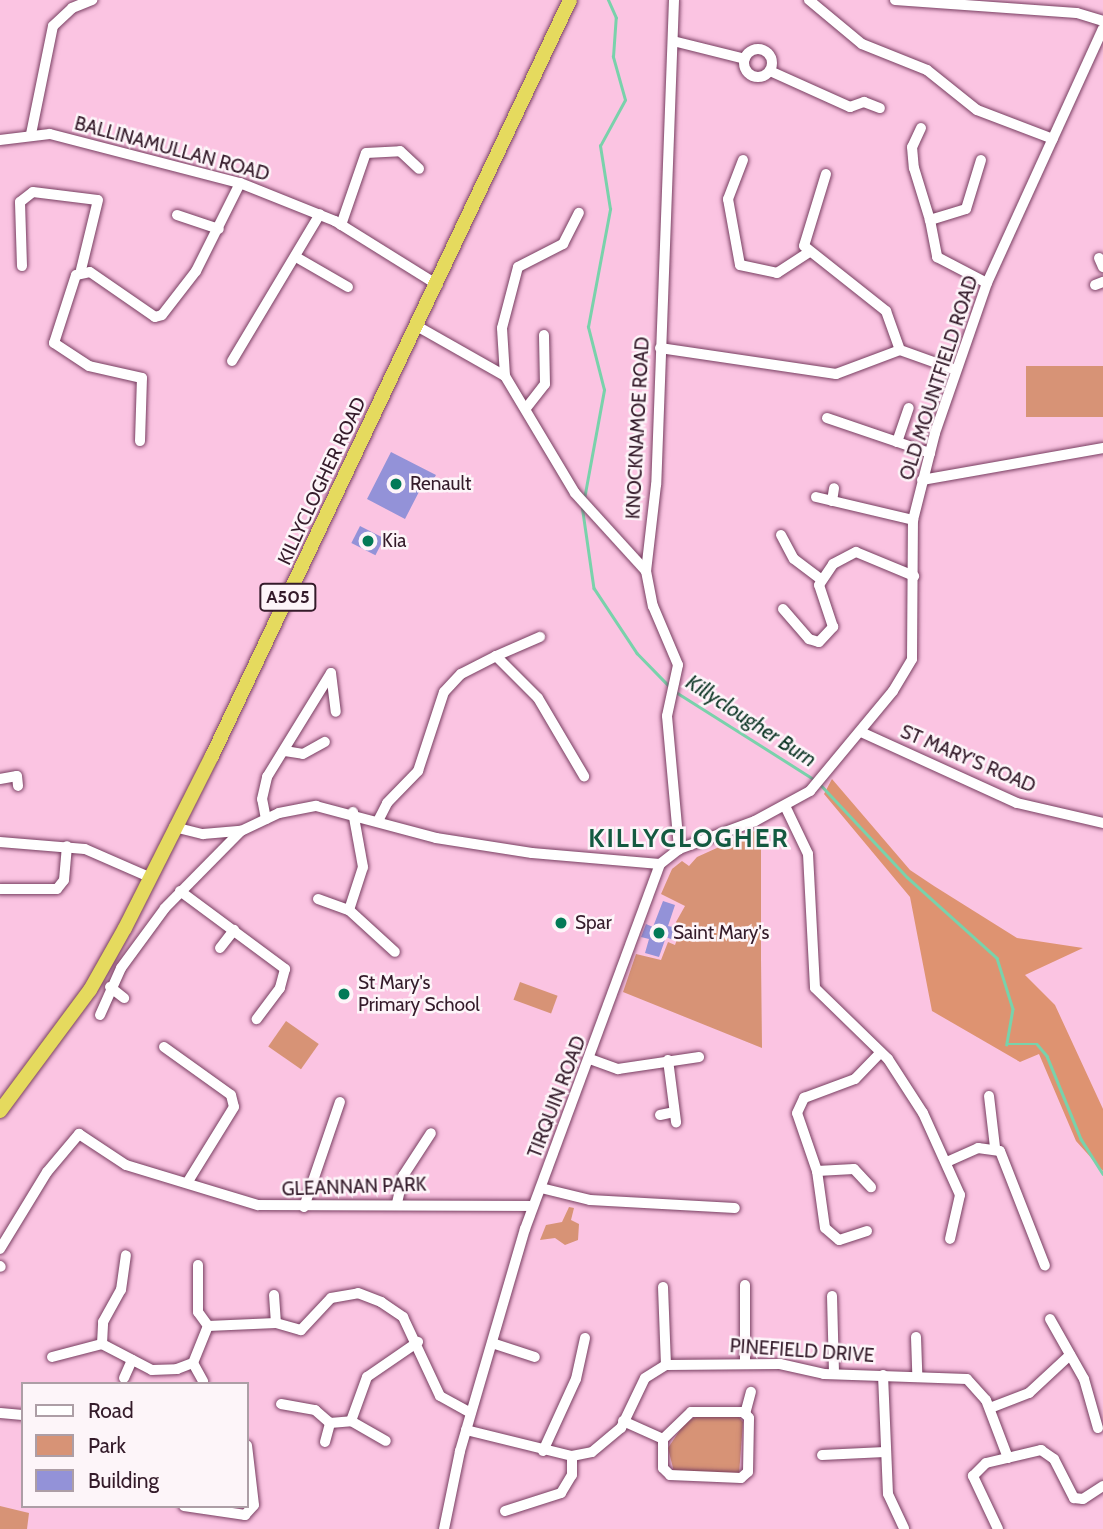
<!DOCTYPE html>
<html>
<head>
<meta charset="utf-8">
<style>
  body { margin:0 }
  #map { position:relative; width:1103px; height:1529px; overflow:hidden; background:#fbc4e2; font-family:Cabin,sans-serif }
  div>[style] { position:absolute }
  [style*='--x'] { left:calc(var(--x)*1px); top:calc(var(--y)*1px); width:calc(var(--w)*1px); rotate:calc(var(--a)*1deg) }
  .green>* { inset:0; background:#d79376; transform-origin:0 0 }
  .forest>* { inset:0; background:#de9371 }
  .stream>* { height:2.5px; margin:-1.25px; padding:0 1.25px; transform-origin:1.25px; border-radius:1.25px; background:#79d2ab }
  .building>* { inset:0; background:#9392d8; transform-origin:0 0 }
  .roads { filter:drop-shadow(0 0 2px #783e61) drop-shadow(0 0 2px #783e61) }
  .minor>* { height:10px; margin:-5px; padding:0 5px; transform-origin:5px; border-radius:5px; background:#fff }
  .minor>.ring { margin:-5px; padding:0; box-sizing:content-box; background:none; border:10px solid #fff; border-radius:50% }
  .highway>* { height:14px; margin:-7px; padding:0 7px; transform-origin:7px; border-radius:7px; background:#e5da5e }
  .dots>* { width:19px; height:19px; translate:-50% -50%; box-sizing:border-box; border:4px solid #fdf5f9; border-radius:50% }
  span { translate:-50% -50%; white-space:nowrap; text-align:center; line-height:1.15; -webkit-text-stroke:5px #fdf5f9; paint-order:stroke }
  .shield-label span { padding:2px 5px; background:#fdf5f9; border:2px solid; border-radius:5px; -webkit-text-stroke-width:0 }
  .shield-label { font-size:18px; color:#341b2a; font-weight:700 }
  .street-label { font-size:19px; color:#341b2a }
  .poi-label { font-size:19px; color:#341b2a }
  .left { translate:0 -50%; text-align:left }
  .water-label { font-size:21px; color:#103828; font-style:italic }
  .district-label { font-size:26px; color:#145a41; font-weight:700; letter-spacing:2px }
  .legend { position:absolute; left:21px; top:1382px; width:228px; height:126px; box-sizing:border-box; background:#fdf5f9; border:2px solid #ad9ea6; margin:0; padding:9px 12px; list-style:none; font-size:21px; color:#341b2a }
  .legend li { display:flex; align-items:center; gap:14px; height:35px }
  .legend b { width:35px; border:2px solid #ad9ea6 }
</style>
</head>
<body>
<div id="map">
  <div class="green">
    <i style="left:1103px;top:366px;width:51px;height:77px;rotate:90deg"></i>
    <i style="clip-path:polygon(761px 828px,761px 958px,762px 1048px,623px 992px,636px 954px,661px 960px,668px 942px,675px 945px,681px 928px,676px 922px,685px 906px,661px 894px,672px 869px,682px 861px,689px 866px,697px 857px)"></i>
    <i style="left:520px;top:982px;width:40px;height:19px;rotate:20deg"></i>
    <i style="left:286px;top:1021px;width:40px;height:31px;rotate:35deg"></i>
    <i style="clip-path:polygon(569px 1207px,574px 1208px,571px 1220px,579px 1224px,578px 1240px,565px 1245px,555px 1238px,540px 1240px,546px 1225px,562px 1222px)"></i>
    <i style="clip-path:polygon(699px 1416px,738px 1416px,743px 1422px,739px 1474px,674px 1472px,668px 1448px,686px 1421px)"></i>
    <i style="clip-path:polygon(0 1506px,29px 1513px,27px 1529px,0 1529px)"></i>
  </div>
  <div class="forest">
    <i style="clip-path:polygon(832px 779px,910px 870px,934px 886px,1017px 938px,1083px 948px,1025px 975px,1055px 1005px,1103px 1109px,1103px 1171px,1076px 1141px,1039px 1054px,1020px 1062px,932px 1011px,910px 897px,824px 794px)"></i>
  </div>
  <div class="stream">
    <i style="--x:584;--y:499;--w:111;--a:-79.6"></i>
    <i style="--x:604;--y:390;--w:65;--a:-104.3"></i>
    <i style="--x:588;--y:327;--w:120;--a:-79.4"></i>
    <i style="--x:610;--y:209;--w:64;--a:-99"></i>
    <i style="--x:600;--y:146;--w:52;--a:-61.5"></i>
    <i style="--x:625;--y:100;--w:45;--a:-105.6"></i>
    <i style="--x:613;--y:57;--w:39;--a:-86"></i>
    <i style="--x:616;--y:18;--w:20;--a:-114"></i>
    <i style="--x:582;--y:505;--w:84;--a:81.8"></i>
    <i style="--x:594;--y:588;--w:78;--a:56.5"></i>
    <i style="--x:637;--y:653;--w:49;--a:45.8"></i>
    <i style="--x:676;--y:692;--w:165;--a:32.3"></i>
    <i style="--x:820;--y:784;--w:127;--a:46.9"></i>
    <i style="--x:907;--y:877;--w:121;--a:42"></i>
    <i style="--x:997;--y:958;--w:53;--a:72.6"></i>
    <i style="--x:1013;--y:1009;--w:36;--a:100"></i>
    <i style="--x:1007;--y:1044;--w:30;--a:0"></i>
    <i style="--x:1037;--y:1044;--w:16;--a:50"></i>
    <i style="--x:1047;--y:1056;--w:90;--a:67.7"></i>
    <i style="--x:1081;--y:1139;--w:41;--a:57.8"></i>
  </div>
  <div class="building">
    <i style="clip-path:polygon(391px 452px,436px 475px,429px 487px,423px 484px,405px 519px,367px 499px)"></i>
    <i style="left:360px;top:526px;width:27px;height:19px;rotate:27deg"></i>
    <i style="clip-path:polygon(663px 901px,675px 905px,668px 926px,677px 928px,673px 940px,666px 937px,659px 957px,645px 953px,649px 939px,641px 937px,646px 924px,653px 927px)"></i>
  </div>
  <div class="roads">
    <div class="minor">
      <i style="--x:674;--y:0;--w:485;--a:92.1"></i>
      <i style="--x:656;--y:485;--w:87;--a:96.6"></i>
      <i style="--x:646;--y:571;--w:36;--a:79"></i>
      <i style="--x:653;--y:606;--w:64;--a:67"></i>
      <i style="--x:678;--y:665;--w:52;--a:102.2"></i>
      <i style="--x:667;--y:716;--w:134;--a:84.8"></i>
      <i style="--x:809;--y:0;--w:69;--a:39.7"></i>
      <i style="--x:862;--y:44;--w:70;--a:21.8"></i>
      <i style="--x:927;--y:70;--w:64;--a:38.7"></i>
      <i style="--x:977;--y:110;--w:81;--a:20.9"></i>
      <i style="--x:895;--y:0;--w:182;--a:4.1"></i>
      <i style="--x:1077;--y:13;--w:27;--a:17"></i>
      <i style="--x:673;--y:41;--w:74;--a:14"></i>
      <i class="ring" style="left:744px;top:49px;width:18px;height:18px"></i>
      <i style="--x:770;--y:71;--w:88;--a:24.2"></i>
      <i style="--x:850;--y:107;--w:15;--a:-20"></i>
      <i style="--x:864;--y:102;--w:17;--a:21"></i>
      <i style="--x:921;--y:128;--w:21;--a:115"></i>
      <i style="--x:912;--y:147;--w:21;--a:85"></i>
      <i style="--x:914;--y:168;--w:54;--a:72.9"></i>
      <i style="--x:31;--y:134;--w:110;--a:-78.5"></i>
      <i style="--x:53;--y:26;--w:26;--a:-43"></i>
      <i style="--x:72;--y:8;--w:22;--a:-22"></i>
      <i style="--x:0;--y:140;--w:50;--a:-6.8"></i>
      <i style="--x:50;--y:134;--w:196;--a:14.5"></i>
      <i style="--x:240;--y:183;--w:102;--a:21.8"></i>
      <i style="--x:335;--y:221;--w:121;--a:31.9"></i>
      <i style="--x:743;--y:160;--w:42;--a:111"></i>
      <i style="--x:728;--y:199;--w:67;--a:79.7"></i>
      <i style="--x:740;--y:265;--w:38;--a:12"></i>
      <i style="--x:777;--y:273;--w:38;--a:-33"></i>
      <i style="--x:981;--y:160;--w:51;--a:107"></i>
      <i style="--x:966;--y:209;--w:38;--a:163"></i>
      <i style="--x:930;--y:220;--w:38;--a:79"></i>
      <i style="--x:937;--y:257;--w:56;--a:27.5"></i>
      <i style="--x:826;--y:174;--w:75;--a:107"></i>
      <i style="--x:804;--y:246;--w:105;--a:38.4"></i>
      <i style="--x:886;--y:311;--w:41;--a:70.3"></i>
      <i style="--x:900;--y:350;--w:59;--a:19.7"></i>
      <i style="--x:177;--y:215;--w:44;--a:18.4"></i>
      <i style="--x:341;--y:225;--w:76;--a:-70.9"></i>
      <i style="--x:366;--y:153;--w:34;--a:-3"></i>
      <i style="--x:400;--y:151;--w:26;--a:43"></i>
      <i style="--x:296;--y:257;--w:60;--a:30"></i>
      <i style="--x:1099;--y:258;--w:10;--a:66"></i>
      <i style="--x:22;--y:266;--w:64;--a:-91.8"></i>
      <i style="--x:20;--y:202;--w:16;--a:-38"></i>
      <i style="--x:33;--y:192;--w:65;--a:7"></i>
      <i style="--x:98;--y:200;--w:72;--a:103.7"></i>
      <i style="--x:1095;--y:285;--w:9;--a:-21"></i>
      <i style="--x:417;--y:326;--w:101;--a:29.6"></i>
      <i style="--x:505;--y:376;--w:136;--a:59.1"></i>
      <i style="--x:575;--y:493;--w:105;--a:47.7"></i>
      <i style="--x:660;--y:348;--w:178;--a:8.4"></i>
      <i style="--x:836;--y:374;--w:68;--a:-20.6"></i>
      <i style="--x:232;--y:361;--w:171;--a:-59.1"></i>
      <i style="--x:505;--y:376;--w:48;--a:-93.6"></i>
      <i style="--x:502;--y:328;--w:63;--a:-75.3"></i>
      <i style="--x:518;--y:267;--w:51;--a:-27.1"></i>
      <i style="--x:563;--y:244;--w:35;--a:-63"></i>
      <i style="--x:527;--y:407;--w:29;--a:-52"></i>
      <i style="--x:545;--y:384;--w:49;--a:-91.2"></i>
      <i style="--x:827;--y:418;--w:109;--a:18.8"></i>
      <i style="--x:140;--y:441;--w:63;--a:-88.2"></i>
      <i style="--x:142;--y:378;--w:54;--a:-167.2"></i>
      <i style="--x:89;--y:366;--w:42;--a:-146.7"></i>
      <i style="--x:54;--y:343;--w:71;--a:-72.1"></i>
      <i style="--x:76;--y:275;--w:14;--a:-12"></i>
      <i style="--x:90;--y:272;--w:79;--a:34.7"></i>
      <i style="--x:155;--y:317;--w:7;--a:-16"></i>
      <i style="--x:162;--y:315;--w:56;--a:-52.3"></i>
      <i style="--x:196;--y:271;--w:98;--a:-63.4"></i>
      <i style="--x:897;--y:442;--w:36;--a:-71"></i>
      <i style="--x:922;--y:480;--w:184;--a:-10"></i>
      <i style="--x:816;--y:497;--w:100;--a:13.3"></i>
      <i style="--x:832;--y:501;--w:13;--a:-81"></i>
      <i style="--x:781;--y:535;--w:27;--a:62"></i>
      <i style="--x:794;--y:559;--w:34;--a:37"></i>
      <i style="--x:783;--y:609;--w:40;--a:49"></i>
      <i style="--x:809;--y:639;--w:10;--a:17"></i>
      <i style="--x:819;--y:642;--w:21;--a:-47"></i>
      <i style="--x:833;--y:627;--w:44;--a:-108.4"></i>
      <i style="--x:819;--y:585;--w:25;--a:-56"></i>
      <i style="--x:833;--y:564;--w:26;--a:-28"></i>
      <i style="--x:856;--y:552;--w:63;--a:22.5"></i>
      <i style="--x:496;--y:656;--w:48;--a:-23.4"></i>
      <i style="--x:861;--y:732;--w:171;--a:24.5"></i>
      <i style="--x:1017;--y:803;--w:88;--a:13.1"></i>
      <i style="--x:285;--y:751;--w:18;--a:9"></i>
      <i style="--x:303;--y:754;--w:25;--a:-29"></i>
      <i style="--x:0;--y:779;--w:17;--a:-10"></i>
      <i style="--x:17;--y:776;--w:10;--a:84"></i>
      <i style="--x:786;--y:808;--w:51;--a:64.4"></i>
      <i style="--x:808;--y:854;--w:134;--a:87"></i>
      <i style="--x:815;--y:988;--w:102;--a:44.2"></i>
      <i style="--x:888;--y:1059;--w:64;--a:57.1"></i>
      <i style="--x:923;--y:1113;--w:90;--a:65.7"></i>
      <i style="--x:960;--y:1195;--w:45;--a:102.8"></i>
      <i style="--x:266;--y:819;--w:20;--a:-101"></i>
      <i style="--x:262;--y:799;--w:23;--a:-77"></i>
      <i style="--x:267;--y:777;--w:122;--a:-58.4"></i>
      <i style="--x:331;--y:673;--w:39;--a:83"></i>
      <i style="--x:378;--y:821;--w:20;--a:-63"></i>
      <i style="--x:387;--y:803;--w:45;--a:-45.9"></i>
      <i style="--x:418;--y:771;--w:83;--a:-71.8"></i>
      <i style="--x:444;--y:692;--w:25;--a:-47"></i>
      <i style="--x:461;--y:674;--w:39;--a:-27"></i>
      <i style="--x:496;--y:656;--w:59;--a:45"></i>
      <i style="--x:538;--y:698;--w:91;--a:59.5"></i>
      <i style="--x:174;--y:827;--w:30;--a:14"></i>
      <i style="--x:203;--y:834;--w:38;--a:-5"></i>
      <i style="--x:241;--y:831;--w:42;--a:-25.3"></i>
      <i style="--x:279;--y:813;--w:38;--a:-11"></i>
      <i style="--x:316;--y:806;--w:124;--a:14.9"></i>
      <i style="--x:436;--y:838;--w:97;--a:8.9"></i>
      <i style="--x:532;--y:853;--w:128;--a:4.9"></i>
      <i style="--x:660;--y:864;--w:24;--a:-38"></i>
      <i style="--x:0;--y:842;--w:85;--a:4.7"></i>
      <i style="--x:85;--y:849;--w:70;--a:23.6"></i>
      <i style="--x:679;--y:849;--w:81;--a:-20.2"></i>
      <i style="--x:755;--y:821;--w:63;--a:-28.6"></i>
      <i style="--x:810;--y:791;--w:130;--a:-50.3"></i>
      <i style="--x:893;--y:691;--w:37;--a:-59"></i>
      <i style="--x:912;--y:659;--w:139;--a:-89.6"></i>
      <i style="--x:913;--y:520;--w:90;--a:-75.8"></i>
      <i style="--x:935;--y:433;--w:159;--a:-70.9"></i>
      <i style="--x:987;--y:283;--w:279;--a:-65.5"></i>
      <i style="--x:0;--y:889;--w:57;--a:0"></i>
      <i style="--x:57;--y:889;--w:11;--a:-52"></i>
      <i style="--x:64;--y:880;--w:34;--a:-85"></i>
      <i style="--x:180;--y:891;--w:131;--a:36.6"></i>
      <i style="--x:285;--y:969;--w:20;--a:105"></i>
      <i style="--x:280;--y:988;--w:39;--a:127"></i>
      <i style="--x:318;--y:899;--w:33;--a:20"></i>
      <i style="--x:349;--y:910;--w:62;--a:42.4"></i>
      <i style="--x:349;--y:910;--w:45;--a:-72"></i>
      <i style="--x:363;--y:867;--w:56;--a:-100.3"></i>
      <i style="--x:220;--y:948;--w:23;--a:-52"></i>
      <i style="--x:110;--y:987;--w:18;--a:38"></i>
      <i style="--x:100;--y:1015;--w:51;--a:-65.9"></i>
      <i style="--x:121;--y:968;--w:74;--a:-53.7"></i>
      <i style="--x:165;--y:908;--w:108;--a:-45.4"></i>
      <i style="--x:164;--y:1047;--w:82;--a:35.6"></i>
      <i style="--x:231;--y:1095;--w:12;--a:76"></i>
      <i style="--x:234;--y:1107;--w:86;--a:121.7"></i>
      <i style="--x:590;--y:1059;--w:30;--a:20"></i>
      <i style="--x:618;--y:1069;--w:82;--a:-8.4"></i>
      <i style="--x:668;--y:1060;--w:63;--a:82.6"></i>
      <i style="--x:989;--y:1096;--w:51;--a:83.3"></i>
      <i style="--x:660;--y:1115;--w:14;--a:-12"></i>
      <i style="--x:949;--y:1161;--w:32;--a:-24"></i>
      <i style="--x:978;--y:1148;--w:22;--a:8"></i>
      <i style="--x:1000;--y:1151;--w:123;--a:68.6"></i>
      <i style="--x:817;--y:1171;--w:37;--a:-3"></i>
      <i style="--x:854;--y:1169;--w:25;--a:47"></i>
      <i style="--x:541;--y:1188;--w:50;--a:13.8"></i>
      <i style="--x:590;--y:1200;--w:145;--a:3.2"></i>
      <i style="--x:397;--y:1203;--w:28;--a:-77"></i>
      <i style="--x:403;--y:1176;--w:51;--a:-56.9"></i>
      <i style="--x:304;--y:1207;--w:111;--a:-71.1"></i>
      <i style="--x:867;--y:1231;--w:29;--a:162"></i>
      <i style="--x:839;--y:1240;--w:18;--a:-139"></i>
      <i style="--x:825;--y:1228;--w:58;--a:-98"></i>
      <i style="--x:817;--y:1171;--w:61;--a:-109"></i>
      <i style="--x:797;--y:1113;--w:17;--a:-65"></i>
      <i style="--x:804;--y:1098;--w:54;--a:-20.4"></i>
      <i style="--x:855;--y:1079;--w:37;--a:-46"></i>
      <i style="--x:0;--y:1249;--w:90;--a:-58.6"></i>
      <i style="--x:47;--y:1172;--w:50;--a:-49.9"></i>
      <i style="--x:79;--y:1134;--w:56;--a:33.4"></i>
      <i style="--x:126;--y:1165;--w:138;--a:16.9"></i>
      <i style="--x:258;--y:1205;--w:275;--a:0.2"></i>
      <i style="--x:198;--y:1265;--w:47;--a:90"></i>
      <i style="--x:198;--y:1312;--w:17;--a:54"></i>
      <i style="--x:208;--y:1326;--w:68;--a:-2.5"></i>
      <i style="--x:276;--y:1323;--w:26;--a:16"></i>
      <i style="--x:301;--y:1330;--w:44;--a:-46.8"></i>
      <i style="--x:331;--y:1298;--w:27;--a:-10"></i>
      <i style="--x:358;--y:1293;--w:25;--a:21"></i>
      <i style="--x:381;--y:1302;--w:27;--a:34"></i>
      <i style="--x:403;--y:1317;--w:87;--a:64.9"></i>
      <i style="--x:440;--y:1396;--w:35;--a:29"></i>
      <i style="--x:0;--y:1266;--w:1;--a:45"></i>
      <i style="--x:745;--y:1285;--w:78;--a:90"></i>
      <i style="--x:663;--y:1287;--w:78;--a:87.8"></i>
      <i style="--x:274;--y:1295;--w:28;--a:86"></i>
      <i style="--x:832;--y:1296;--w:78;--a:88.5"></i>
      <i style="--x:1050;--y:1319;--w:69;--a:60.5"></i>
      <i style="--x:1084;--y:1379;--w:51;--a:74.1"></i>
      <i style="--x:916;--y:1337;--w:38;--a:88"></i>
      <i style="--x:492;--y:1343;--w:45;--a:18"></i>
      <i style="--x:102;--y:1344;--w:22;--a:-87"></i>
      <i style="--x:103;--y:1322;--w:37;--a:-61"></i>
      <i style="--x:121;--y:1290;--w:35;--a:-82"></i>
      <i style="--x:52;--y:1357;--w:52;--a:-14.6"></i>
      <i style="--x:102;--y:1344;--w:56;--a:27.5"></i>
      <i style="--x:152;--y:1370;--w:25;--a:-2"></i>
      <i style="--x:177;--y:1369;--w:17;--a:-21"></i>
      <i style="--x:193;--y:1363;--w:40;--a:-68"></i>
      <i style="--x:193;--y:1363;--w:21;--a:61"></i>
      <i style="--x:883;--y:1375;--w:119;--a:87.6"></i>
      <i style="--x:888;--y:1494;--w:38;--a:65"></i>
      <i style="--x:124;--y:1378;--w:20;--a:-66"></i>
      <i style="--x:281;--y:1404;--w:35;--a:10"></i>
      <i style="--x:315;--y:1410;--w:20;--a:41"></i>
      <i style="--x:330;--y:1423;--w:21;--a:-5"></i>
      <i style="--x:351;--y:1421;--w:40;--a:29.7"></i>
      <i style="--x:990;--y:1408;--w:42;--a:-21"></i>
      <i style="--x:1029;--y:1393;--w:56;--a:-42.8"></i>
      <i style="--x:0;--y:1413;--w:23;--a:5"></i>
      <i style="--x:745;--y:1414;--w:23;--a:-75"></i>
      <i style="--x:351;--y:1421;--w:47;--a:-70"></i>
      <i style="--x:367;--y:1377;--w:62;--a:-34.5"></i>
      <i style="--x:623;--y:1421;--w:44;--a:24.2"></i>
      <i style="--x:663;--y:1439;--w:29;--a:90"></i>
      <i style="--x:663;--y:1468;--w:10;--a:45"></i>
      <i style="--x:670;--y:1475;--w:71;--a:2.4"></i>
      <i style="--x:741;--y:1478;--w:9;--a:-41"></i>
      <i style="--x:748;--y:1472;--w:54;--a:-88.9"></i>
      <i style="--x:749;--y:1418;--w:8;--a:-130"></i>
      <i style="--x:744;--y:1412;--w:53;--a:180"></i>
      <i style="--x:691;--y:1412;--w:39;--a:136"></i>
      <i style="--x:466;--y:1430;--w:109;--a:13.8"></i>
      <i style="--x:572;--y:1456;--w:20;--a:-11"></i>
      <i style="--x:592;--y:1452;--w:38;--a:-40"></i>
      <i style="--x:621;--y:1428;--w:55;--a:-64.4"></i>
      <i style="--x:645;--y:1378;--w:25;--a:-32"></i>
      <i style="--x:666;--y:1365;--w:114;--a:-0.5"></i>
      <i style="--x:780;--y:1364;--w:45;--a:12.8"></i>
      <i style="--x:824;--y:1374;--w:143;--a:2"></i>
      <i style="--x:967;--y:1379;--w:28;--a:48"></i>
      <i style="--x:986;--y:1400;--w:62;--a:69.2"></i>
      <i style="--x:325;--y:1442;--w:20;--a:-75"></i>
      <i style="--x:543;--y:1451;--w:79;--a:-65.4"></i>
      <i style="--x:576;--y:1379;--w:42;--a:-77.6"></i>
      <i style="--x:822;--y:1455;--w:63;--a:-2.7"></i>
      <i style="--x:184;--y:1506;--w:62;--a:8.4"></i>
      <i style="--x:245;--y:1515;--w:13;--a:-48"></i>
      <i style="--x:254;--y:1505;--w:60;--a:-96.7"></i>
      <i style="--x:505;--y:1511;--w:59;--a:-17.8"></i>
      <i style="--x:561;--y:1493;--w:21;--a:-59"></i>
      <i style="--x:572;--y:1475;--w:19;--a:-90"></i>
      <i style="--x:444;--y:1529;--w:80;--a:-78.4"></i>
      <i style="--x:460;--y:1451;--w:231;--a:-73.7"></i>
      <i style="--x:525;--y:1229;--w:389;--a:-69.7"></i>
      <i style="--x:998;--y:1529;--w:59;--a:-115.3"></i>
      <i style="--x:973;--y:1476;--w:18;--a:-45"></i>
      <i style="--x:986;--y:1463;--w:57;--a:-13.3"></i>
      <i style="--x:1041;--y:1450;--w:16;--a:35"></i>
      <i style="--x:1054;--y:1459;--w:44;--a:62.9"></i>
      <i style="--x:1074;--y:1498;--w:9;--a:6"></i>
      <i style="--x:1083;--y:1499;--w:24;--a:-33"></i>
    </div>
    <div class="highway">
      <i style="--x:0;--y:1111;--w:151;--a:-53.4"></i>
      <i style="--x:90;--y:990;--w:71;--a:-60.6"></i>
      <i style="--x:125;--y:928;--w:193;--a:-63.2"></i>
      <i style="--x:212;--y:756;--w:836;--a:-64.66"></i>
    </div>
  </div>
  <div class="dots">
    <i style="left:396px;top:484px;background:#037a57"></i>
    <i style="left:368px;top:541px;background:#037a57"></i>
    <i style="left:561px;top:923px;background:#037a57"></i>
    <i style="left:659px;top:933px;background:#037a57"></i>
    <i style="left:344px;top:994px;background:#037a57"></i>
  </div>
  <div class="shield-label">
    <span style="left:288px;top:597px">A505</span>
  </div>
  <div class="street-label">
    <span style="left:172px;top:149px;rotate:15deg">BALLINAMULLAN ROAD</span>
    <span style="left:939px;top:378px;rotate:-72deg">OLD MOUNTFIELD ROAD</span>
    <span style="left:638px;top:428px;rotate:-87deg">KNOCKNAMOE ROAD</span>
    <span style="left:322px;top:481px;rotate:-65deg">KILLYCLOGHER ROAD</span>
    <span style="left:968px;top:759px;rotate:23deg">ST MARY'S ROAD</span>
    <span style="left:557px;top:1097px;rotate:-69deg">TIRQUIN ROAD</span>
    <span style="left:354px;top:1187px;rotate:-2deg">GLEANNAN PARK</span>
    <span style="left:802px;top:1351px;rotate:4deg">PINEFIELD DRIVE</span>
  </div>
  <div class="poi-label">
    <span class="left" style="left:410px;top:484px">Renault</span>
    <span class="left" style="left:382px;top:541px">Kia</span>
    <span class="left" style="left:575px;top:923px">Spar</span>
    <span class="left" style="left:673px;top:933px">Saint Mary's</span>
    <span class="left" style="left:358px;top:994px">St Mary's<br>Primary School</span>
  </div>
  <div class="water-label">
    <span style="left:751px;top:721px;rotate:33deg">Killyclougher Burn</span>
  </div>
  <div class="district-label">
    <span style="left:689px;top:839px">KILLYCLOGHER</span>
  </div>
  <ul class="legend">
  <li><b style="height:9px;background:#fff"></b>Road</li>
  <li><b style="height:19px;background:#d79376"></b>Park</li>
  <li><b style="height:19px;background:#9392d8"></b>Building</li>
  </ul>
</div>
</body>
</html>
